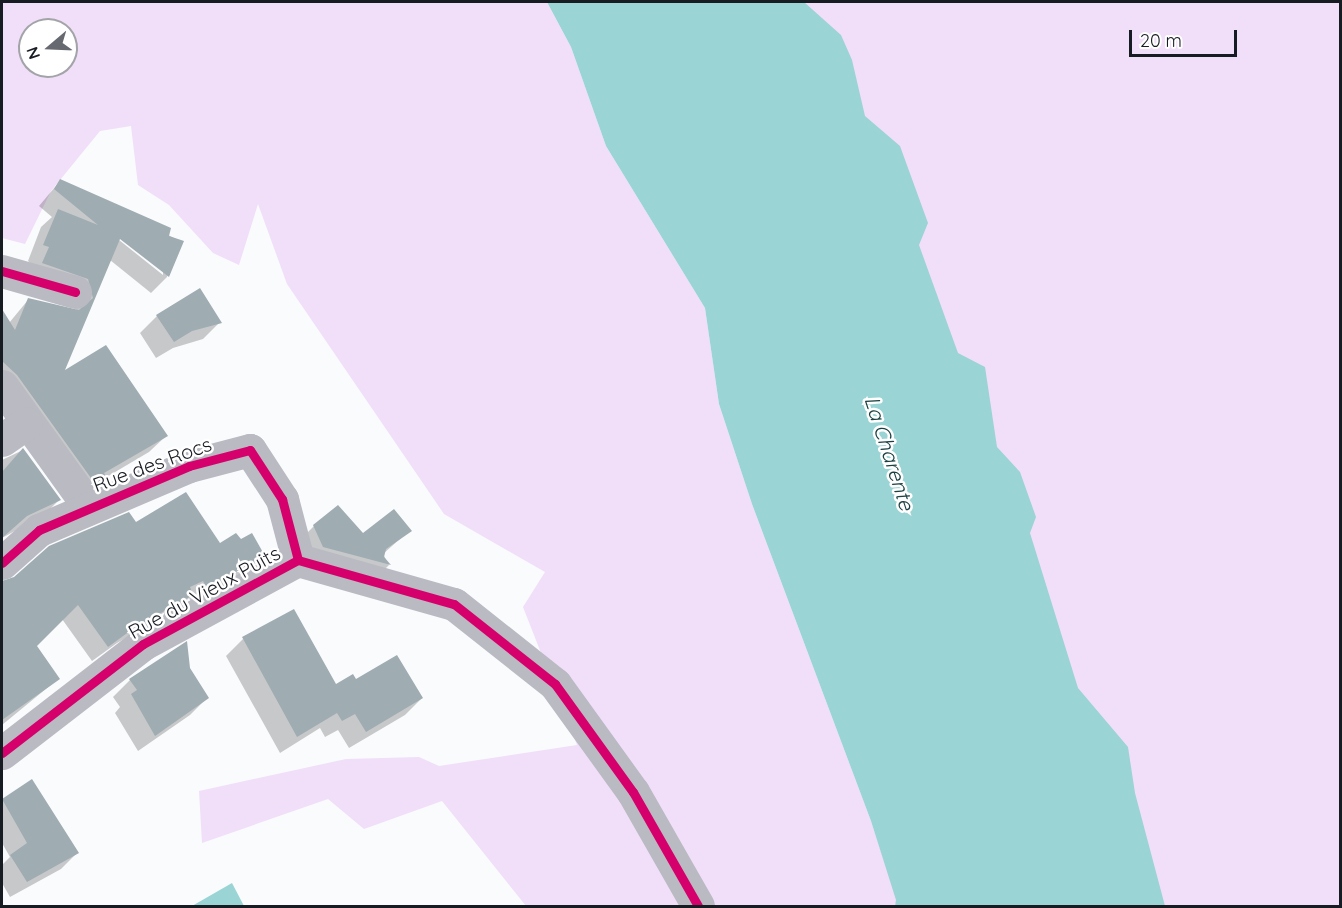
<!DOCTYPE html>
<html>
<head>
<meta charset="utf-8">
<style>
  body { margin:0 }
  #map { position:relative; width:1342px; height:908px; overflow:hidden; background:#f9fbfd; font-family:Quicksand,sans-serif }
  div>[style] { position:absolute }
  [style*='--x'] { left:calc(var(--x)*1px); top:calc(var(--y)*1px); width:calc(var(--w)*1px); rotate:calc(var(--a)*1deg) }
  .green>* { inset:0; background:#f1def9 }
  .water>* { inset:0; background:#9ad4d4 }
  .shadow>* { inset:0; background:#0003 }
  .building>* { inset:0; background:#9facb2 }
  .minor>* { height:33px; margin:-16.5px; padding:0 16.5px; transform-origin:16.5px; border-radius:16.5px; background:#b9bac2 }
  .cycleway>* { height:9px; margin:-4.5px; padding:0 4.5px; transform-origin:4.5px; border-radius:4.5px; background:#d6006c }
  span { translate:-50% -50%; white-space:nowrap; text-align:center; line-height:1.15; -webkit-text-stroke:5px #fff; paint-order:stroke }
  .street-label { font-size:20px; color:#171b22 }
  .water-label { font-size:21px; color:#1a4141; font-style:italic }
  .frame { position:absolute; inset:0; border:3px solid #171b22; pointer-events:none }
  .north { position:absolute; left:18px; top:18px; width:60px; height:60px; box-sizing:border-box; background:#fff; border:2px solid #a2a4a7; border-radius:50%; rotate:251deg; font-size:16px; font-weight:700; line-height:24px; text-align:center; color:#171b22 }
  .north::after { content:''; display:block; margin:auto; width:21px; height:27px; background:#66696f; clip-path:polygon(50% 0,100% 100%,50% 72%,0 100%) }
  .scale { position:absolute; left:1129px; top:30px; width:108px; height:27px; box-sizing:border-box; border:3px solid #171b22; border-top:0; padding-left:8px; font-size:18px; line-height:21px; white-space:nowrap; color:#171b22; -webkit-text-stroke:4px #fff; paint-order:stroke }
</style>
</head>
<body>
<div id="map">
  <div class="green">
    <i style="clip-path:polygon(evenodd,2px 2px,547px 2px,571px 47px,606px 146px,705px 308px,719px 404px,752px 504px,871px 821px,897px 900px,895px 906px,526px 906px,442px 801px,364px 829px,328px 799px,202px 843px,199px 791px,346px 759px,419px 757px,439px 766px,577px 745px,523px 607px,545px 572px,444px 514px,287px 284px,258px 204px,239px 265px,213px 253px,169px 205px,138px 185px,131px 126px,100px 131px,51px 191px,25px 244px,2px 238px,2px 2px,30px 30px,66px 30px,66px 66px,30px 66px,30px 30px)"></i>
    <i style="clip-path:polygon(767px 2px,1340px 2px,1340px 906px,1124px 906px)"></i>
  </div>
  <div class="water">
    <i style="clip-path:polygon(547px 2px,804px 2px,841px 35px,852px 60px,865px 116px,900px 146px,928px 223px,919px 245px,958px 353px,985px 367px,997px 447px,1020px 472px,1036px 517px,1030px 533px,1078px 688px,1128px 747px,1135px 793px,1165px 906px,895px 906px,896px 900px,871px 821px,752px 504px,719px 404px,705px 308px,606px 146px,571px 47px)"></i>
    <i style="clip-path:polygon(232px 883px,244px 906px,192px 906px)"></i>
  </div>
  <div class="shadow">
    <i style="clip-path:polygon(evenodd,60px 181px,182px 242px,167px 277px,151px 293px,110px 260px,62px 374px,166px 436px,149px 452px,105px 478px,90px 496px,2px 392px,2px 311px,9px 323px,28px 300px,76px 310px,77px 305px,28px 261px,41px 227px,52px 217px,39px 206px,60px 181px,115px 234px,163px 271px,163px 275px,114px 236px,115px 234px)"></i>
    <i style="clip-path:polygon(157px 316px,220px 322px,203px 339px,173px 348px,156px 358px,140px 333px)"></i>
    <i style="clip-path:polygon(23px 450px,59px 500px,44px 515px,2px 538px,2px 460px)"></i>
    <i style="clip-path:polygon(135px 524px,220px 545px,240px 541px,263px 556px,248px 571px,191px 602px,189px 598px,176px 610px,117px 643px,92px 661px,62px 619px,35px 646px,58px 679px,2px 725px,2px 581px,15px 579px)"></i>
    <i style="clip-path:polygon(314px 526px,362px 535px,410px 530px,383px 554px,389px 565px,372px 582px,296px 544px)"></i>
    <i style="clip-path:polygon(243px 639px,335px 686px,356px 681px,422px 698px,405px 715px,349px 748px,338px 730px,325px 737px,320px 728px,280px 753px,226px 656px)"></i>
    <i style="clip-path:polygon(189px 669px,207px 698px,190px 715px,138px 751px,115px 713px,120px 707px,113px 697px,130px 680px)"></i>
    <i style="clip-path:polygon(31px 782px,77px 853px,61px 869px,10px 897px,2px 883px,2px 865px,10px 857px,2px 843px,2px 801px)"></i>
  </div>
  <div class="building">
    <i style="clip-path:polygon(60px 179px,171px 228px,169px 236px,184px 241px,169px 277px,120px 239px,65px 370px,106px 345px,168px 436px,104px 473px,108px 480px,96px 485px,17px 375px,2px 361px,2px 309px,15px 330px,28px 298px,79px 310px,93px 298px,88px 279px,42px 263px,49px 247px,43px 245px,58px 209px,98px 225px,54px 189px)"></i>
    <i style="clip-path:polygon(200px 288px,222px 323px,192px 331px,174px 342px,156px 315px)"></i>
    <i style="clip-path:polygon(23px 448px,61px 500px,27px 516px,2px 538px,2px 472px)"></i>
    <i style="clip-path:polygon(186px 492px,220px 543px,236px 533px,241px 539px,252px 533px,265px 556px,207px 588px,203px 581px,190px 587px,193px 595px,134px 628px,108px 647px,78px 605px,37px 646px,60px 679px,2px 720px,2px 581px,14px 577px,49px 546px,129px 512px,136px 522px)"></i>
    <i style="clip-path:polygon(338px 505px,363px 533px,394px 509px,412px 531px,386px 549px,384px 557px,391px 565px,323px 547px,313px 525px)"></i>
    <i style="clip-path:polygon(294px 609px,336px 684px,353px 674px,356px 679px,397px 655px,423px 698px,366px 732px,355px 714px,342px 721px,337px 713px,297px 737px,242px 637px)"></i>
    <i style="clip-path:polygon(187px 641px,190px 668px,209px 698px,155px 736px,131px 694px,137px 690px,129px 679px)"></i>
    <i style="clip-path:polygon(32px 779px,79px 853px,27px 882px,10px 855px,27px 843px,2px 799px)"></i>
  </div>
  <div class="minor">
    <i style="--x:2;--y:271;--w:76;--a:16"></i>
    <i style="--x:2;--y:386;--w:149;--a:54.3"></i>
    <i style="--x:2;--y:440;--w:29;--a:-35"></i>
    <i style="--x:2;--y:563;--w:50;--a:-41.7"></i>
    <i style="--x:39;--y:530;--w:163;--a:-23.1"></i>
    <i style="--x:189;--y:466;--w:63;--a:-14.7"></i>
    <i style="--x:250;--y:450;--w:59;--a:56.9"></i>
    <i style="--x:282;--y:499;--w:63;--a:75.3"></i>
    <i style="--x:2;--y:753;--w:178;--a:-37.7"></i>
    <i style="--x:143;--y:644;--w:176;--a:-28.5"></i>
    <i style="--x:298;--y:560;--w:162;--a:15.8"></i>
    <i style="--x:454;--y:604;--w:129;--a:38.4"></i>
    <i style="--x:555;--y:684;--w:133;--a:54.2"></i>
    <i style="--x:633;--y:792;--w:131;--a:60.3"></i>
  </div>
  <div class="cycleway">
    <i style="--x:2;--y:271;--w:76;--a:16"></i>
    <i style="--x:2;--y:563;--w:50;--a:-41.7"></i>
    <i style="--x:39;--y:530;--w:163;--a:-23.1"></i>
    <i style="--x:189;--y:466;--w:63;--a:-14.7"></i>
    <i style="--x:250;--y:450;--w:59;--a:56.9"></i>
    <i style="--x:282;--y:499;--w:63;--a:75.3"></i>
    <i style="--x:2;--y:753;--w:178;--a:-37.7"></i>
    <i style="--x:143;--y:644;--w:176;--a:-28.5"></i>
    <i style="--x:298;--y:560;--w:162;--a:15.8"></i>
    <i style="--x:454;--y:604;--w:129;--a:38.4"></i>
    <i style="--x:555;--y:684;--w:133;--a:54.2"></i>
    <i style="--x:633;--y:792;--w:131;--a:60.3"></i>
  </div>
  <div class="street-label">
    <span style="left:152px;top:464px;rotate:-20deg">Rue des Rocs</span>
    <span style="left:204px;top:592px;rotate:-29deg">Rue du Vieux Puits</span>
  </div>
  <div class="water-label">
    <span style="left:890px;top:453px;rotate:72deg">La Charente</span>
  </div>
  <div class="frame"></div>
  <div class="north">N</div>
  <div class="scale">20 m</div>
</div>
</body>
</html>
